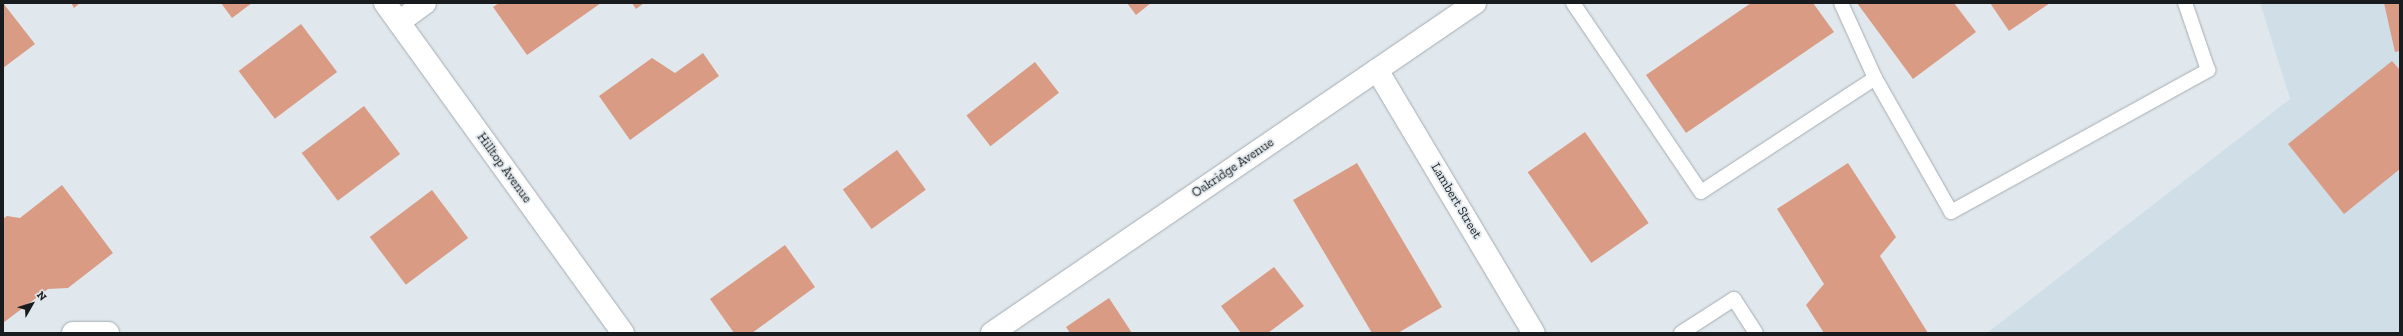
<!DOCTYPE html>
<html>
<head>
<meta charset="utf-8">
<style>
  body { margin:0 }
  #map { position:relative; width:2403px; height:336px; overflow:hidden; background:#e1e8ed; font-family:"Zilla Slab",serif }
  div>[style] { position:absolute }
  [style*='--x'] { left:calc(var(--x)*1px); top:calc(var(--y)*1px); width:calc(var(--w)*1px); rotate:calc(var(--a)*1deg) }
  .built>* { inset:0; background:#d0dee8 }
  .building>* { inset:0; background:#d99b83; transform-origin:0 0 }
  .roads { filter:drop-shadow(0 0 1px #a5acb1) drop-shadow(0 0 1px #a5acb1) }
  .lane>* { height:14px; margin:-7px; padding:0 7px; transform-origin:7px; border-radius:7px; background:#fff }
  .street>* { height:22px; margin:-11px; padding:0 11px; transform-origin:11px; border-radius:11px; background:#fff }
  span { translate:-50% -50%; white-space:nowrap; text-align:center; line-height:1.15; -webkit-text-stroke:3.5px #e1e8ed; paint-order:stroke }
  .street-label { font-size:13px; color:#191c1e }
  .frame { position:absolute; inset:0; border:4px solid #191c1e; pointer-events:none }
  .north { position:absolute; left:12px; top:284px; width:40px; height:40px; -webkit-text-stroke:3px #e1e8ed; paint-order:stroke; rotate:51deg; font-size:11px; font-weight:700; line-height:16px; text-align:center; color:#191c1e }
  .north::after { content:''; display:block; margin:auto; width:14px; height:18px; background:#191c1e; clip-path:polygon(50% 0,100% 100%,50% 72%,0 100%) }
</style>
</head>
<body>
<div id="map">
  <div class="built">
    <i style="clip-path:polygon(2260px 3px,2400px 3px,2400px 333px,1987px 333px,2290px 99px)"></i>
  </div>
  <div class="building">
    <i style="clip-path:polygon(3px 3px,35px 44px,3px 68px)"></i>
    <i style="clip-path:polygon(71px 3px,80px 3px,74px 8px)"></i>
    <i style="clip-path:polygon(221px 3px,252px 3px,232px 18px)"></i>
    <i style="clip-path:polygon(499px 3px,601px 3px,527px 55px,493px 7px)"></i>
    <i style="clip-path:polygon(632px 3px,644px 3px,636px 9px)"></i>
    <i style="clip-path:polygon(1127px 3px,1151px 3px,1136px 15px)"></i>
    <i style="clip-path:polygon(1751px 3px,1813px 3px,1834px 32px,1686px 133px,1646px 75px)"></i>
    <i style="clip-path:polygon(1857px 3px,1954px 3px,1976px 32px,1913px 79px)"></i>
    <i style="clip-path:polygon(1990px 3px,2050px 3px,2009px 31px)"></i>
    <i style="clip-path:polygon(2384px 3px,2400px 3px,2400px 51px,2395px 52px)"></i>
    <i style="left:301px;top:24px;width:60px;height:78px;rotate:53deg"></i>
    <i style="clip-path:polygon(703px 53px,719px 76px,630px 140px,599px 96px,652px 58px,675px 73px)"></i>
    <i style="clip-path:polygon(2392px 61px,2400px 70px,2400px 169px,2344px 214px,2288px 144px)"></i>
    <i style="left:1035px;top:62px;width:39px;height:87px;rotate:52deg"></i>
    <i style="left:364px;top:106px;width:60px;height:78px;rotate:53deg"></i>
    <i style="left:1585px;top:132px;width:111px;height:70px;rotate:55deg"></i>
    <i style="left:897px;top:150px;width:49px;height:67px;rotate:54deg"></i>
    <i style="clip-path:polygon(1357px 163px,1442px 307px,1398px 333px,1372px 333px,1293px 200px)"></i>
    <i style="clip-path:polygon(1848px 163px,1896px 237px,1880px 256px,1928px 333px,1824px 333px,1806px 305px,1824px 284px,1777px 209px)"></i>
    <i style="clip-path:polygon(62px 185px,113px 253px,68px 288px,48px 289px,3px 323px,3px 219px,7px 216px,20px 218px)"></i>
    <i style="left:432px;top:190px;width:60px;height:78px;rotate:53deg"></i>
    <i style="clip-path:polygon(785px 245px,815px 287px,752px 333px,734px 333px,710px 299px)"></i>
    <i style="clip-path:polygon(1274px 267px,1304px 306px,1268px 333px,1241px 333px,1221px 306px)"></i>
    <i style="clip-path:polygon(1109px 298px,1132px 333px,1070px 333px,1066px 327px)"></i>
  </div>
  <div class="roads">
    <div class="lane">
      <i style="--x:1573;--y:3;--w:228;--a:55.9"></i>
      <i style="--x:1701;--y:192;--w:208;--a:-33.2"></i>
      <i style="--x:1875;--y:78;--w:82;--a:-114.4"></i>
      <i style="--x:1875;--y:78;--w:154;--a:60.4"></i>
      <i style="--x:1951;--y:212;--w:294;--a:-28.9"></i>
      <i style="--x:2208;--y:70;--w:71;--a:-108.9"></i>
      <i style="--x:1681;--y:333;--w:63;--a:-32.7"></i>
      <i style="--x:1734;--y:299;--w:40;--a:57.1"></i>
    </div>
    <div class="street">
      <i style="--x:385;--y:3;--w:407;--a:54.2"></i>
      <i style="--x:399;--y:22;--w:32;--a:-36"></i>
      <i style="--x:1377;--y:70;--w:306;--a:59.2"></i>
      <i style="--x:73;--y:333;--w:35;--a:0"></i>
      <i style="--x:992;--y:333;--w:585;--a:-34.34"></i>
    </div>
  </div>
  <div class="street-label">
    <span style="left:504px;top:168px;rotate:54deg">Hilltop Avenue</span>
    <span style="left:1233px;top:168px;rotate:-34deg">Oakridge Avenue</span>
    <span style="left:1456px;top:201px;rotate:59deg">Lambert Street</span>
  </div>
  <div class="frame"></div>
  <div class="north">N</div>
</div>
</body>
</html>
